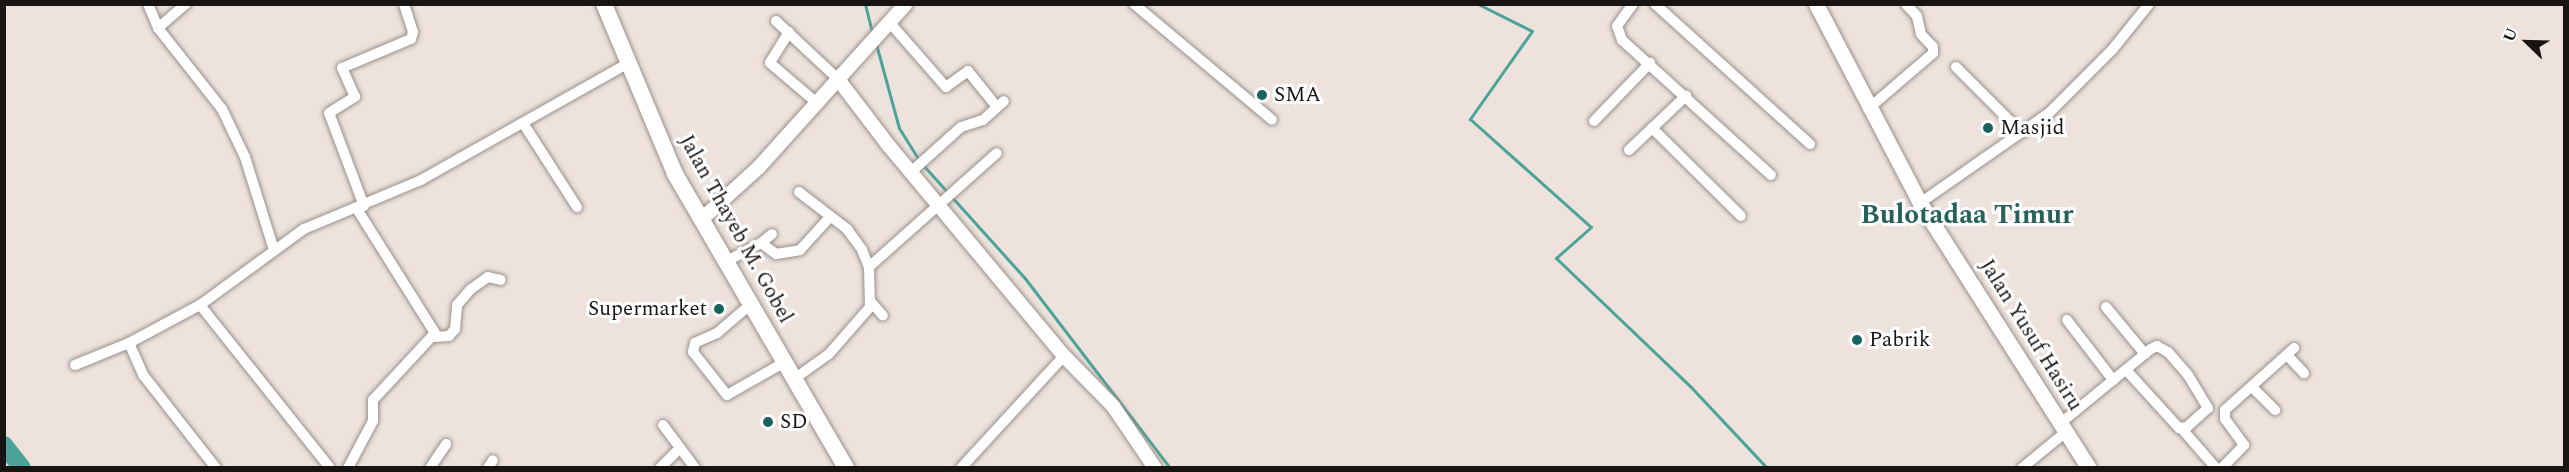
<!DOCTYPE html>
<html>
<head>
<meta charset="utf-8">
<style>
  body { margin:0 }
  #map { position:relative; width:2569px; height:472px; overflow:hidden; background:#ede3dc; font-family:Spectral,serif }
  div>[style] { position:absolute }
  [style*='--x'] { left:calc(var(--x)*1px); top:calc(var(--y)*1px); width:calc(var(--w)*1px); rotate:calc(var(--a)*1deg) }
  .stream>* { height:3px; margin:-1.5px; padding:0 1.5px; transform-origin:1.5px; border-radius:1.5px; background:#4ca39a }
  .river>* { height:18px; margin:-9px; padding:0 9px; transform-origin:9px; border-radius:9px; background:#4ca39a }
  .roads { filter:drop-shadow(0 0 2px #99908a) drop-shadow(0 0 2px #99908a) }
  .minor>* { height:10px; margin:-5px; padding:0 5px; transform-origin:5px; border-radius:5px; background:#fff }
  .tertiary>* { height:14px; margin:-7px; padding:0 7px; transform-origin:7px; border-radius:7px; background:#fff }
  .secondary>* { height:15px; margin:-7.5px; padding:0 7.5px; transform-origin:7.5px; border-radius:7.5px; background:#fff }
  .primary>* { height:16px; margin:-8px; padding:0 8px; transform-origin:8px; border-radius:8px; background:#fff }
  .dots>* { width:16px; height:16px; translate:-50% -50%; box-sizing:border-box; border:3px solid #fff; border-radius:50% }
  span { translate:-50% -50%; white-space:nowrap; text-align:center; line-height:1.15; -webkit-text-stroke:6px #fff; paint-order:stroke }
  .poi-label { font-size:21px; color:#171412 }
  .left { translate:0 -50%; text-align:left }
  .right { translate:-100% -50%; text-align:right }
  .street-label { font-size:21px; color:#171412 }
  .district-label { font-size:27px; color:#27605a; font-weight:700 }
  .frame { position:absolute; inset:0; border:6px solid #171412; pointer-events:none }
  .north { position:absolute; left:2497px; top:12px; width:60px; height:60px; -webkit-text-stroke:4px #fff; paint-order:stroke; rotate:293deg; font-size:16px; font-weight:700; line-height:24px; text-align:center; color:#171412 }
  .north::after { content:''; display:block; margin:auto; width:21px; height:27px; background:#171412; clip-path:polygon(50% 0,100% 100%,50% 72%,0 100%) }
</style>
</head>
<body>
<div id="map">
  <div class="stream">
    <i style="--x:865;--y:4;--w:32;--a:76"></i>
    <i style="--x:1478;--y:4;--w:60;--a:26.6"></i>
    <i style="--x:1532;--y:31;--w:108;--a:125.2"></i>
    <i style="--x:1470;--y:119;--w:162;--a:41.8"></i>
    <i style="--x:1591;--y:227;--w:47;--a:138.5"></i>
    <i style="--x:1556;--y:258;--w:185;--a:43.7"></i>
    <i style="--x:1690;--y:386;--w:112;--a:46.8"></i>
    <i style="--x:876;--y:44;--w:87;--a:74.7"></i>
    <i style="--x:899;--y:128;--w:38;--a:58"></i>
    <i style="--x:923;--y:165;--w:151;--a:48"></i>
    <i style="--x:1024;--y:277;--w:240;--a:52.6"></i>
  </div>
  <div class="river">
    <i style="--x:4;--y:445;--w:29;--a:52"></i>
  </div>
  <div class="roads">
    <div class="minor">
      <i style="--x:148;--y:4;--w:26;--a:67"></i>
      <i style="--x:158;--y:28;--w:103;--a:51.7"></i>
      <i style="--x:222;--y:109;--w:53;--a:64.4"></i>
      <i style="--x:245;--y:157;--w:97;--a:72.7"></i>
      <i style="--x:1134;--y:4;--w:180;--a:40"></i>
      <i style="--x:1633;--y:4;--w:27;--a:126"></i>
      <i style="--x:1617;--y:26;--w:15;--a:70"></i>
      <i style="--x:1622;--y:40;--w:201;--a:42.2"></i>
      <i style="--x:1655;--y:4;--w:209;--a:42.1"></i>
      <i style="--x:776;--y:21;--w:85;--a:43.1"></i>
      <i style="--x:890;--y:23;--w:85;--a:48.8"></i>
      <i style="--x:946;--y:87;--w:27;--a:-36"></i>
      <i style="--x:968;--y:71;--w:46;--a:51.1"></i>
      <i style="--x:158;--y:28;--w:37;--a:-41"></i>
      <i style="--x:789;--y:32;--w:36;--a:122"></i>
      <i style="--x:770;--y:63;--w:62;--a:40.4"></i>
      <i style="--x:1956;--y:67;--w:93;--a:45"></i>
      <i style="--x:1868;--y:109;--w:86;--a:-40.7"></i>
      <i style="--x:1933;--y:53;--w:6;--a:-90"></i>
      <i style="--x:1933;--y:47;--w:18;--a:-133"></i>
      <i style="--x:1921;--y:34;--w:18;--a:-103"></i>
      <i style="--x:1917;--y:16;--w:16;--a:-133"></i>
      <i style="--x:1594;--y:121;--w:81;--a:-46"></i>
      <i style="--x:523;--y:123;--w:100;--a:57.3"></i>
      <i style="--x:1652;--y:128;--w:125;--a:44.7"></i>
      <i style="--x:1629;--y:150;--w:79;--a:-43.5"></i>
      <i style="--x:911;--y:172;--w:67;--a:-42"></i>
      <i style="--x:961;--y:127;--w:23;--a:-18"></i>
      <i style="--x:983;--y:120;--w:28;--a:-42"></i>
      <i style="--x:799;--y:192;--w:61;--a:37.6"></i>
      <i style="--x:847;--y:229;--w:26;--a:54"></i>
      <i style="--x:862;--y:250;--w:18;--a:68"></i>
      <i style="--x:1920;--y:203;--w:157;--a:-34.9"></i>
      <i style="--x:2049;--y:113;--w:89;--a:-45"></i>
      <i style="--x:2112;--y:50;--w:59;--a:-51.2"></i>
      <i style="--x:364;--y:206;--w:99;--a:-110.6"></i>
      <i style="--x:329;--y:113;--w:31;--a:-32"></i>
      <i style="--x:355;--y:97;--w:32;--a:-114"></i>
      <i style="--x:342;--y:68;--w:75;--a:-22.8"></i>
      <i style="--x:411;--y:39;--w:7;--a:-74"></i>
      <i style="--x:413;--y:32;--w:29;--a:-108"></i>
      <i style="--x:761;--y:243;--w:14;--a:-39"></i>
      <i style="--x:727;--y:261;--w:38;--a:-28"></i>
      <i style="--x:761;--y:243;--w:19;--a:36"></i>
      <i style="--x:776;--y:254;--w:24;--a:-9"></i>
      <i style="--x:800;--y:250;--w:45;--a:-47.7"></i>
      <i style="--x:871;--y:302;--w:18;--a:49"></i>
      <i style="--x:751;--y:304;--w:45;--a:139.5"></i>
      <i style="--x:717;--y:333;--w:24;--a:156"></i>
      <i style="--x:695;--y:343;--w:9;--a:103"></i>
      <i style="--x:693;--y:352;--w:55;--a:51.7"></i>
      <i style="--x:727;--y:395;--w:67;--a:-29.6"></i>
      <i style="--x:200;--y:305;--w:208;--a:51.4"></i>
      <i style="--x:2106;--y:307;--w:61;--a:50.3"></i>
      <i style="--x:2067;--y:320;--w:76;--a:52.5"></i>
      <i style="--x:434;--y:337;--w:15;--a:-4"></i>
      <i style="--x:449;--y:336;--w:9;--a:-49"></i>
      <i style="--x:455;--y:329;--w:24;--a:-85"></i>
      <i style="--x:457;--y:305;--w:21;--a:-49"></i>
      <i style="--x:471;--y:289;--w:21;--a:-35"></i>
      <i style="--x:488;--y:277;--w:13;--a:13"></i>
      <i style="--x:129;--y:343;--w:36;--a:66"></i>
      <i style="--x:144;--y:376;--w:117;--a:52"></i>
      <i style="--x:2287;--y:355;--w:25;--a:47"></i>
      <i style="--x:75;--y:365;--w:58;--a:-22.2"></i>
      <i style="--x:129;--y:343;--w:81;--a:-28.2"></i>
      <i style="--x:200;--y:305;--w:129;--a:-36.2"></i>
      <i style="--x:304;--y:229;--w:127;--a:-22.7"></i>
      <i style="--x:421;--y:180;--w:236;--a:-29.4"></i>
      <i style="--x:794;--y:379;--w:43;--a:-35.5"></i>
      <i style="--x:829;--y:354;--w:62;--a:-48.9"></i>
      <i style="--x:870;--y:307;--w:40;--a:-91.4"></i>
      <i style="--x:869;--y:267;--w:171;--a:-41.7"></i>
      <i style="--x:2252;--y:387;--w:33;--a:45"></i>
      <i style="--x:2062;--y:422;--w:115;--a:-39.4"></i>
      <i style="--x:2151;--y:349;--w:7;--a:-27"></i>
      <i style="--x:2157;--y:346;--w:13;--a:29"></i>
      <i style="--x:2168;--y:352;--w:30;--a:49"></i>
      <i style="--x:2188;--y:375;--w:39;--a:59"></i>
      <i style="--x:2208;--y:408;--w:28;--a:138"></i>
      <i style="--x:2187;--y:427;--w:8;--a:173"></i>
      <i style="--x:2179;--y:428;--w:79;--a:-132.4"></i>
      <i style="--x:663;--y:425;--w:54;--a:53.3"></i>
      <i style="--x:2182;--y:429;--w:52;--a:48.9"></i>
      <i style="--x:348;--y:468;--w:53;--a:-62"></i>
      <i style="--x:373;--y:421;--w:21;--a:-90"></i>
      <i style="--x:373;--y:400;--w:91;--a:-47.2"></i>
      <i style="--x:435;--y:333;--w:146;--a:-122.2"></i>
      <i style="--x:430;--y:468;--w:29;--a:-56"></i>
      <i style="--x:488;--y:468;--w:9;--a:-58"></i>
      <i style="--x:660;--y:468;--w:28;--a:-45"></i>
      <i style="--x:961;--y:468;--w:152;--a:-47.4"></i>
      <i style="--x:2022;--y:468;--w:58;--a:-39.4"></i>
      <i style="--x:2222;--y:468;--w:32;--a:-46"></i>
      <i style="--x:2244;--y:445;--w:32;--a:-126"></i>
      <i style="--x:2225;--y:419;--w:9;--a:-90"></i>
      <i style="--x:2225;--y:410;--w:93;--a:-41.9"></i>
    </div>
    <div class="tertiary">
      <i style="--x:838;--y:79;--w:84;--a:52.7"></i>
      <i style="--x:889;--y:146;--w:273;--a:50.2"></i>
      <i style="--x:1064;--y:356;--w:70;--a:45.6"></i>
      <i style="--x:1113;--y:406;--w:75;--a:55.9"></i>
      <i style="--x:703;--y:218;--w:76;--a:-42.3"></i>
      <i style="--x:759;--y:167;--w:219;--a:-48"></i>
    </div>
    <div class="secondary">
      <i style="--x:1816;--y:4;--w:225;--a:62.4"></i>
      <i style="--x:1920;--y:203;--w:314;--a:57.5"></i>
    </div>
    <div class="primary">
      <i style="--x:604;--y:4;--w:184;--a:67.3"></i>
      <i style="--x:675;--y:174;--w:340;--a:59.8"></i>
    </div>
  </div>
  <div class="dots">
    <i style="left:1262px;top:95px;background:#17635d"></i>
    <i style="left:1988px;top:128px;background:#17635d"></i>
    <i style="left:719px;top:309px;background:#17635d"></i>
    <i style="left:1857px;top:340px;background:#17635d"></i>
    <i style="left:768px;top:422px;background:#17635d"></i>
  </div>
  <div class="poi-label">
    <span class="left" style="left:1274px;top:95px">SMA</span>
    <span class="left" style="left:2000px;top:128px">Masjid</span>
    <span class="right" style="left:707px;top:309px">Supermarket</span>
    <span class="left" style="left:1869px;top:340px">Pabrik</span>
    <span class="left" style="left:780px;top:422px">SD</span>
  </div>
  <div class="street-label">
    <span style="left:736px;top:229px;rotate:61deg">Jalan Thayeb M. Gobel</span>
    <span style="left:2031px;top:335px;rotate:58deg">Jalan Yusuf Hasiru</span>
  </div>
  <div class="district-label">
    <span style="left:1967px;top:216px">Bulotadaa Timur</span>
  </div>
  <div class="frame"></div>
  <div class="north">U</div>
</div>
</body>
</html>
